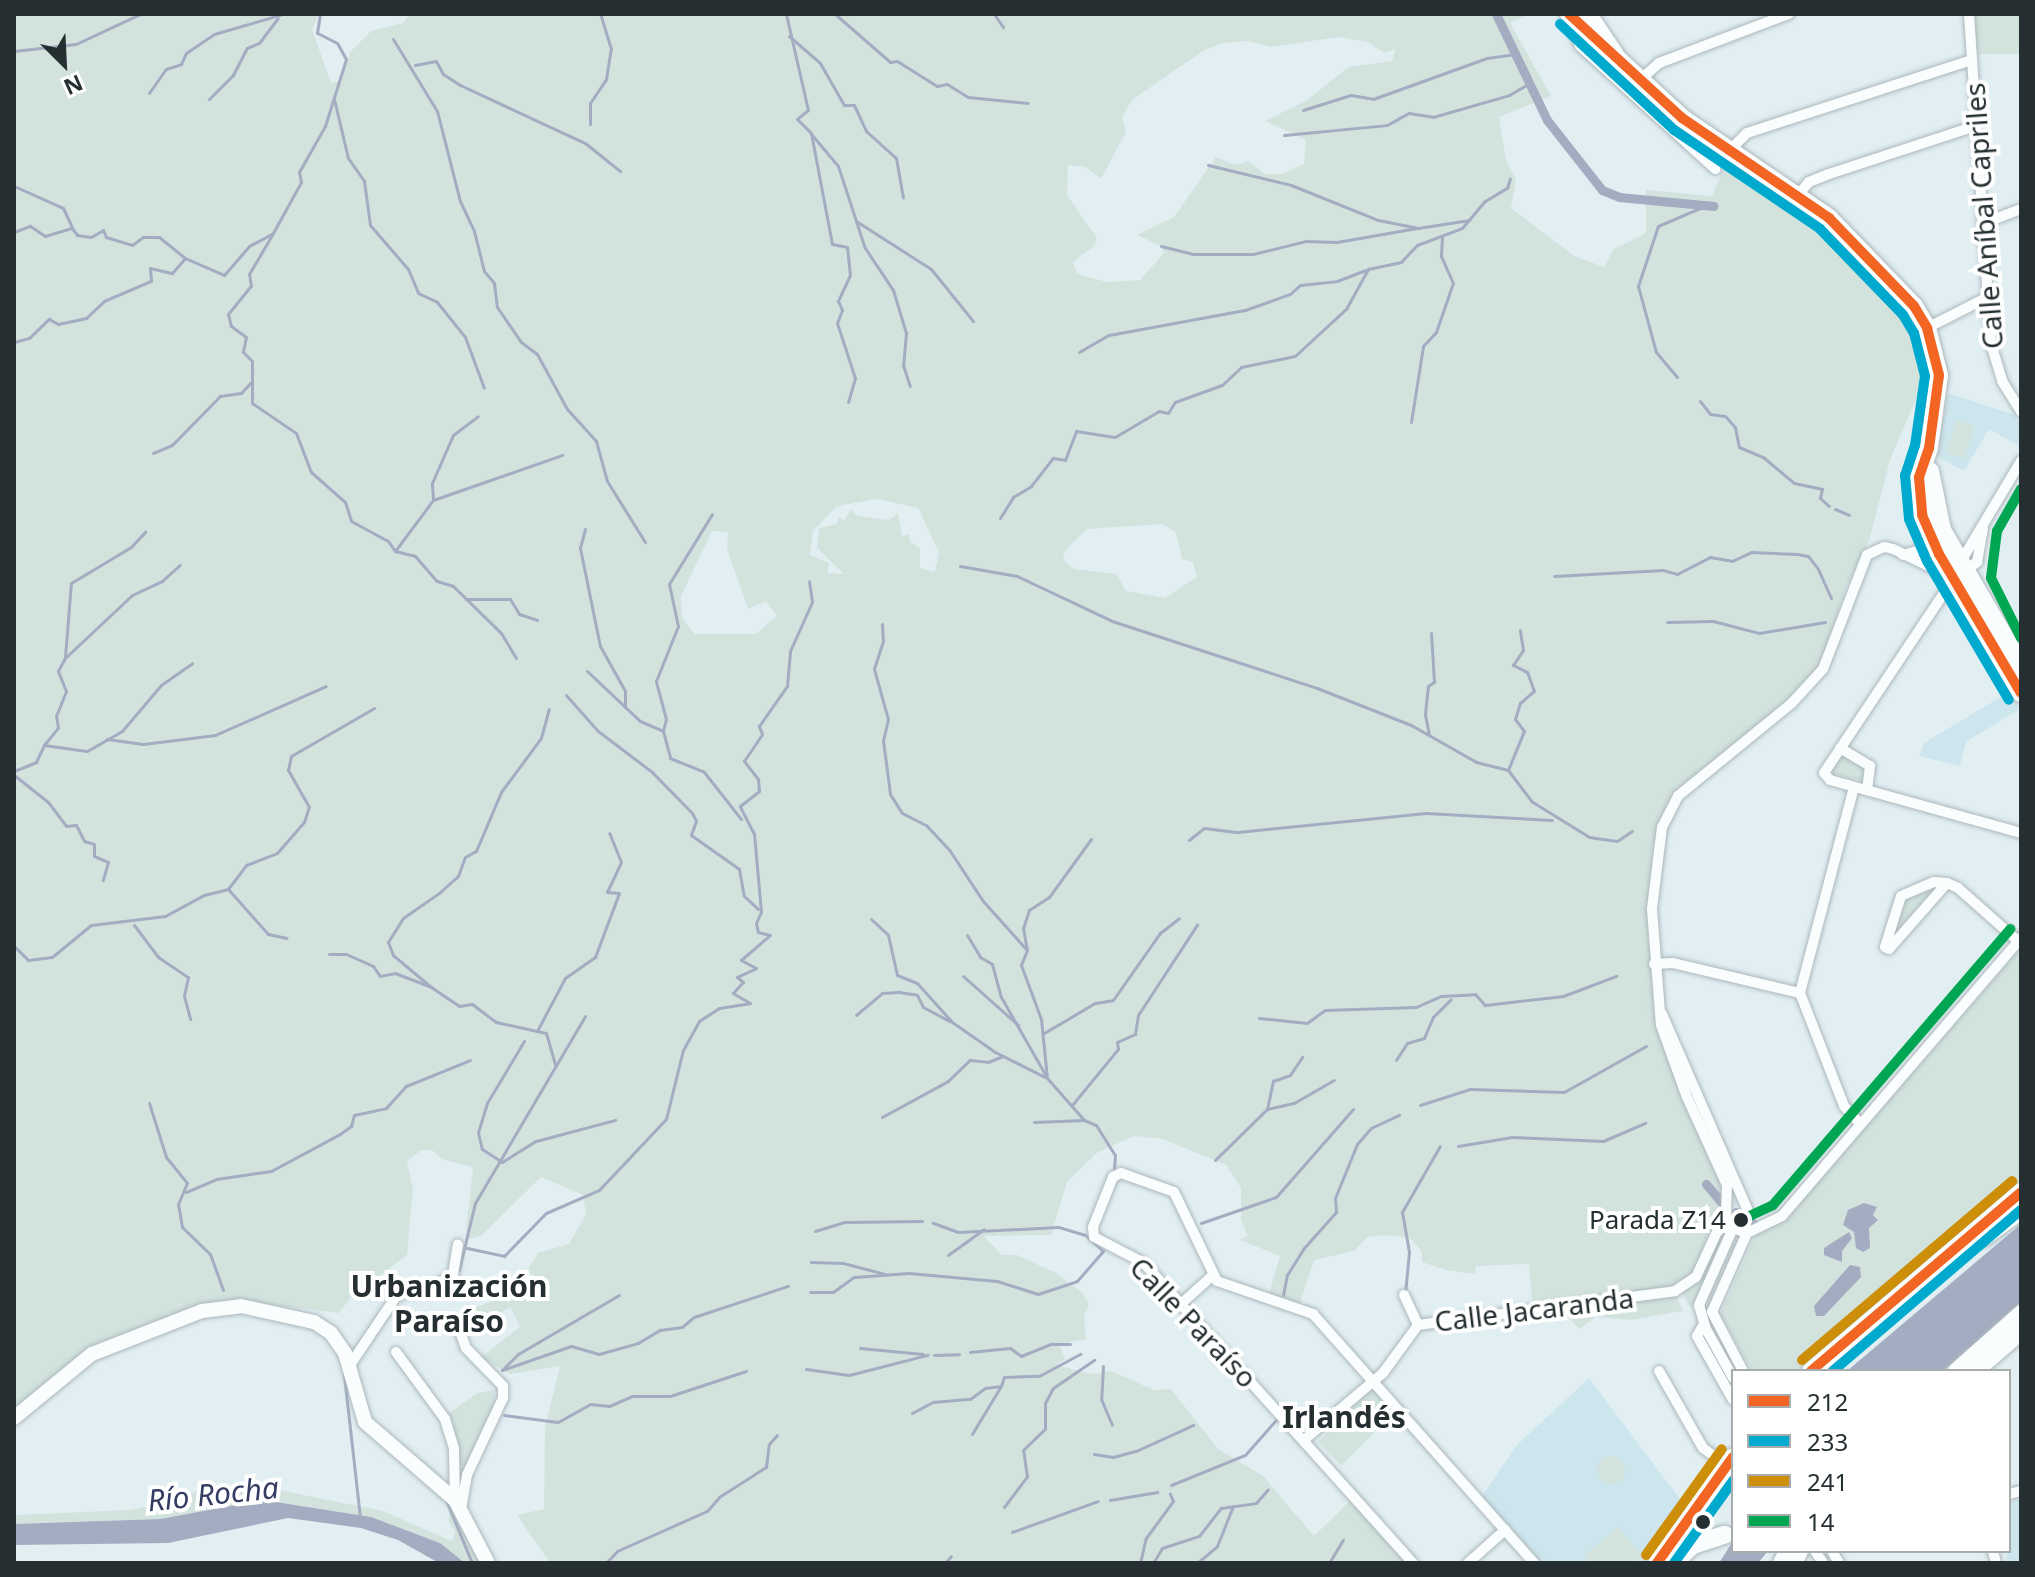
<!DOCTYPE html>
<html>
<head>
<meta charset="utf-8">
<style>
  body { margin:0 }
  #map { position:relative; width:2035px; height:1577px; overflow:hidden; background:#e1eff3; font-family:"Noto Sans",sans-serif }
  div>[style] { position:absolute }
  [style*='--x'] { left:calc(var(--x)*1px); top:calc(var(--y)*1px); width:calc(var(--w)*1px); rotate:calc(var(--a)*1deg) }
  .built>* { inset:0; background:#cde6ed }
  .green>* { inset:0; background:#d2e3de; transform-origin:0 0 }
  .round { border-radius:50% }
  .water>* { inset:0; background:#a3acc1 }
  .stream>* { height:3px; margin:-1.5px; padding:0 1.5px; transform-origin:1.5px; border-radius:1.5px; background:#a3acc1 }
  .canal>* { height:9px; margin:-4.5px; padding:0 4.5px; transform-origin:4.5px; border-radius:4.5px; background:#a3acc1 }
  .roads { filter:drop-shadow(0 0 2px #adb7bb) drop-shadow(0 0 2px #adb7bb) }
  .street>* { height:10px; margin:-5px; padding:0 5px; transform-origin:5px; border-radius:5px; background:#fafdfd }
  .secondary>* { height:14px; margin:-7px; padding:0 7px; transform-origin:7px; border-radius:7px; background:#fafdfd }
  .primary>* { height:16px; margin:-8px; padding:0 8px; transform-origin:8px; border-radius:8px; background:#fafdfd }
  .highway>* { height:18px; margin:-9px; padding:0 9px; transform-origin:9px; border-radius:9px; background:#fafdfd }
  .bus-1>* { height:10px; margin:-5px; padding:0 5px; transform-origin:5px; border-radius:5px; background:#f26522 }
  .bus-2>* { height:10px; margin:-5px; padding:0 5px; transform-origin:5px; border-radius:5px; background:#00a9ce }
  .bus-3>* { height:10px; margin:-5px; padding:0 5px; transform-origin:5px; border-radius:5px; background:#cd8e0a }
  .bus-4>* { height:10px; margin:-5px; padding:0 5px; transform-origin:5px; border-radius:5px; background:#00a651 }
  .dots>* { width:22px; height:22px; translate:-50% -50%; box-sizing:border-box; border:4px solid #fff; border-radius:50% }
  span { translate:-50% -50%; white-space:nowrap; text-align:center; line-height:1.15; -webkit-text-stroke:8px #fff; paint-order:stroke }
  .bus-label { font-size:26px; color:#252f32 }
  .right { translate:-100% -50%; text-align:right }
  .street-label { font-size:28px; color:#252f32 }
  .neighbourhood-label { font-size:30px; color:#252f32; font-weight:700 }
  .water-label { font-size:30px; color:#343c64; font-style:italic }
  .frame { position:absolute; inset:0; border:16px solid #252f32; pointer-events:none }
  .legend { position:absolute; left:1731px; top:1369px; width:280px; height:184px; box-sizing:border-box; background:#fff; border:2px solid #a8acad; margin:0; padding:10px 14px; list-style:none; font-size:24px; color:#252f32 }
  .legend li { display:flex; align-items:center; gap:16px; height:40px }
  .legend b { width:40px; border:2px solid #a8acad }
  .north { position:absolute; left:24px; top:24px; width:80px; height:80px; -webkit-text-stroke:6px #fff; paint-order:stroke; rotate:156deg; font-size:22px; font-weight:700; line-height:32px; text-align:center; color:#252f32 }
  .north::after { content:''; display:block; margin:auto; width:28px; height:36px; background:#252f32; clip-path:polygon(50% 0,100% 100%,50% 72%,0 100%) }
</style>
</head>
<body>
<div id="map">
  <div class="built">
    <i style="clip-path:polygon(1948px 393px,2015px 415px,2021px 426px,2019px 446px,1989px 429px,1964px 471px,1937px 457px)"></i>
    <i style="clip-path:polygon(2009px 692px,2020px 709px,1966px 742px,1960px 766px,1919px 756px,1924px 743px)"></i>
    <i style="clip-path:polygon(1589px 1378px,1683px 1503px,1643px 1563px,1542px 1563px,1482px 1496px,1517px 1445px)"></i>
    <i style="clip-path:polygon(2021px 1499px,2021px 1563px,2006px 1563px,2009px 1502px)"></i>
  </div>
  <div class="green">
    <i style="clip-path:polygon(evenodd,14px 14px,319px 14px,312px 29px,331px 83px,341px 81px,350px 52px,371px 31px,403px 23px,410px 14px,1529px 14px,1510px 23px,1551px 96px,1499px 117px,1506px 160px,1516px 179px,1511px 208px,1574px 256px,1604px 267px,1614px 249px,1646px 233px,1646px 190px,1712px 196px,1726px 162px,1793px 207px,1896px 305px,1921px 359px,1923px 394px,1917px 397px,1890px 460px,1869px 541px,1846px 587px,1822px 661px,1804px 685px,1670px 800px,1653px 845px,1648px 937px,1658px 1029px,1725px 1191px,1692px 1276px,1668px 1289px,1532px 1301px,1529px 1264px,1476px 1266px,1475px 1274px,1446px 1270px,1422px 1262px,1422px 1252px,1410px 1238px,1384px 1235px,1367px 1237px,1354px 1251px,1314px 1260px,1300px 1303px,1269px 1294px,1280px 1256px,1240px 1240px,1248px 1236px,1241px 1220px,1241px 1188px,1226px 1165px,1163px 1139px,1134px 1136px,1097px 1153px,1067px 1182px,1051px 1235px,984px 1236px,1002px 1255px,1017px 1255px,1054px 1272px,1082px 1292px,1089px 1304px,1084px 1316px,1086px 1339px,1059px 1344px,1065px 1359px,1056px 1365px,1091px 1374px,1111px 1371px,1154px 1390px,1171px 1389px,1218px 1449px,1263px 1476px,1314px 1536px,1351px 1500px,1408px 1563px,550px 1563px,517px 1515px,544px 1509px,545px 1428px,560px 1366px,510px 1374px,481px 1357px,520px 1327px,510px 1307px,464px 1337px,466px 1312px,519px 1289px,528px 1300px,545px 1295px,539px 1279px,527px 1271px,538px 1253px,569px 1244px,586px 1214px,583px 1195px,541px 1177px,481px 1236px,465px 1240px,473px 1167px,441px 1159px,432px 1150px,421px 1150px,407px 1162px,413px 1189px,407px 1255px,366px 1286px,361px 1284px,339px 1313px,247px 1302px,91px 1350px,14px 1414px,14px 14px,1338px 37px,1368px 42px,1384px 53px,1395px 49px,1392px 61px,1349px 67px,1307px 100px,1265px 121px,1306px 140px,1304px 164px,1283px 174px,1265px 174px,1249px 161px,1235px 165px,1216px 157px,1174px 217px,1137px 235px,1161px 246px,1164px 253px,1140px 280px,1107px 282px,1077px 274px,1073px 262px,1094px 246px,1097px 238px,1067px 195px,1068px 165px,1086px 167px,1101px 179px,1126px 132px,1122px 117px,1132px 100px,1204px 50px,1224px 43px,1247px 41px,1271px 47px,1338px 37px,14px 14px,877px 499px,918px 508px,939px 552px,935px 572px,920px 568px,920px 548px,910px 542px,909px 534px,902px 536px,898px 513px,889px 520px,857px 516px,851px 509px,844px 520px,839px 517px,836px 524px,819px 528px,817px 548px,844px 574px,828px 573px,829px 563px,810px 555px,813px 531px,837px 506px,877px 499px,14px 14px,1163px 524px,1176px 533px,1182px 559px,1193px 562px,1197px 577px,1165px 598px,1126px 591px,1116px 574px,1074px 569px,1063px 559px,1066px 549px,1087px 529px,1163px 524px,14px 14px,712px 531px,728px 532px,727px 549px,748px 609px,766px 601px,777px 616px,756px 634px,695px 634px,682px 618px,681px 596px,712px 531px)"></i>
    <i style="left:1973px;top:14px;width:48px;height:40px"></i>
    <i style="left:1956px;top:420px;width:19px;height:34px;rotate:16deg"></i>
    <i style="clip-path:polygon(1841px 755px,1864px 766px,1863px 781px,1830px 773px)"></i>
    <i style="clip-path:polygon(1932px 888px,1933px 893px,1899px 928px,1896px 922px,1905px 899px)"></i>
    <i style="clip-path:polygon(2021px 948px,2021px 1181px,1922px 1253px,1798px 1371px,1752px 1371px,1720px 1314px,1755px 1236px,1788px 1217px)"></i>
    <i style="clip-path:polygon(1722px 1231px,1700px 1300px,1691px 1308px,1682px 1293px,1702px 1276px)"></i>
    <i style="clip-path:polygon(1675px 1294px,1683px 1311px,1631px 1320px,1596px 1317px,1579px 1329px,1562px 1310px)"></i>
    <i style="left:1371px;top:1389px;width:33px;height:75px;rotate:45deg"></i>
    <i style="clip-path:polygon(494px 1390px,495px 1408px,460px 1489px,458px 1446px,449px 1413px,477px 1393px)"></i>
    <i class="round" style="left:1597px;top:1456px;width:28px;height:28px"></i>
    <i style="clip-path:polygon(269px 1488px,383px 1511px,452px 1541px,455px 1531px,449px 1522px,449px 1500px,483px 1563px,465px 1563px,440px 1543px,371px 1517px,263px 1500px,160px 1519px,14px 1524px,14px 1515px,130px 1510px,180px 1500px,196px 1491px)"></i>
    <i style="clip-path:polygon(1618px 1527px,1642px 1555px,1633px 1563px,1589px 1563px,1584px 1556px)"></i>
  </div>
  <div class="water">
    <i style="clip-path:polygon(1864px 1203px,1877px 1207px,1873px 1215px,1878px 1220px,1869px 1228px,1870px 1248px,1863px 1252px,1856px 1248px,1854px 1232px,1843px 1225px,1848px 1210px)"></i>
    <i style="clip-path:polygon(2021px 1224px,2021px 1302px,1943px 1371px,1847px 1371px)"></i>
    <i style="clip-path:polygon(1849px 1232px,1852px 1238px,1842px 1251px,1842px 1262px,1824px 1255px,1824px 1248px)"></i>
    <i style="clip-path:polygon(1850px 1265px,1860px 1267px,1861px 1277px,1824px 1316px,1816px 1316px,1814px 1306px)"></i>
    <i style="clip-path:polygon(263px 1500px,371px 1517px,440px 1543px,465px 1563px,439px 1563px,398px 1540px,361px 1528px,288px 1518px,168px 1543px,14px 1545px,14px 1524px,160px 1519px)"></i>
    <i style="clip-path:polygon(1733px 1541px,1733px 1551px,1768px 1551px,1758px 1563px,1719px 1563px)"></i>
  </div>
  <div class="stream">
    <i style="--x:786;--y:14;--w:98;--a:77.1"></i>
    <i style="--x:808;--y:110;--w:14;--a:141"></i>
    <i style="--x:797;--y:119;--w:20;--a:45"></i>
    <i style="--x:811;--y:133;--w:113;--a:79.3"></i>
    <i style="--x:832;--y:244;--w:15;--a:11"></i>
    <i style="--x:847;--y:247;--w:28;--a:84"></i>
    <i style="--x:850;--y:275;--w:29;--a:115"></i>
    <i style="--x:838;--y:301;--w:10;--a:66"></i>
    <i style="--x:842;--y:310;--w:14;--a:111"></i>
    <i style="--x:837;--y:323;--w:58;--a:71.9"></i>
    <i style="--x:855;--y:378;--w:25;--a:106"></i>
    <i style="--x:835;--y:14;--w:73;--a:41.1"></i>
    <i style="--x:890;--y:62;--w:7;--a:-8"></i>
    <i style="--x:897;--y:61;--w:47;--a:32"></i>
    <i style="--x:937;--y:86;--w:10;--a:-11"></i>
    <i style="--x:947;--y:84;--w:25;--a:32"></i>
    <i style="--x:968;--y:97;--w:60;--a:5.7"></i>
    <i style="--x:994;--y:14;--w:16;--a:55"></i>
    <i style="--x:789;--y:36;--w:41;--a:41.1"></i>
    <i style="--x:820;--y:63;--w:48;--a:60.3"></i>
    <i style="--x:844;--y:105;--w:10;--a:0"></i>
    <i style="--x:854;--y:105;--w:29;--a:65"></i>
    <i style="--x:866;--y:131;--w:40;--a:42"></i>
    <i style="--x:896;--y:158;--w:40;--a:80"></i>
    <i style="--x:393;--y:39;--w:84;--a:58.6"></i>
    <i style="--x:437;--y:111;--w:93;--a:75.7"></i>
    <i style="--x:460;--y:201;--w:33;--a:65"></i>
    <i style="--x:474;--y:231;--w:41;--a:76"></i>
    <i style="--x:484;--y:271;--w:16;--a:50"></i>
    <i style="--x:494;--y:283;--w:24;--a:83"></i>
    <i style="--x:497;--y:307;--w:42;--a:55.6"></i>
    <i style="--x:521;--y:342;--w:20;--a:37"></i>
    <i style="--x:537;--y:354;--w:63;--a:61.4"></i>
    <i style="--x:567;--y:409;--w:43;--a:47.8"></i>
    <i style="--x:596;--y:441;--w:41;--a:74.6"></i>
    <i style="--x:607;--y:481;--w:72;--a:58.1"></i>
    <i style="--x:14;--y:51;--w:62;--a:-6.4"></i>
    <i style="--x:76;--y:44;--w:71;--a:-25.1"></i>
    <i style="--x:415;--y:65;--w:21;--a:-11"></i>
    <i style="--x:436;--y:61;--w:15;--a:62"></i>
    <i style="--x:443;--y:74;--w:20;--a:33"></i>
    <i style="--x:460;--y:85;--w:138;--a:24.9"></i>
    <i style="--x:585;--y:143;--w:45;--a:38.7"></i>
    <i style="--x:149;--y:93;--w:29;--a:-55"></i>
    <i style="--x:166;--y:69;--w:16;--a:-18"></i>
    <i style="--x:181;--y:64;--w:12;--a:-66"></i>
    <i style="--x:186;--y:53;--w:34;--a:-34"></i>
    <i style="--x:214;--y:34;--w:72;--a:-16.2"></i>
    <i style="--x:209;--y:99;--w:34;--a:-45"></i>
    <i style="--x:233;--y:75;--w:30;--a:-63"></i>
    <i style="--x:247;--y:48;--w:13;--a:-23"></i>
    <i style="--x:259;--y:43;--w:31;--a:-53"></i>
    <i style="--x:334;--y:99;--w:61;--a:76.7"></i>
    <i style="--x:348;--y:158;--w:28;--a:55"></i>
    <i style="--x:364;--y:181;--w:44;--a:82.2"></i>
    <i style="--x:370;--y:225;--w:58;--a:49.2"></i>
    <i style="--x:408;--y:269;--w:26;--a:67"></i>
    <i style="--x:418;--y:293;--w:21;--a:25"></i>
    <i style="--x:437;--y:302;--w:45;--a:51.3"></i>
    <i style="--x:465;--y:337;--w:54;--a:69.6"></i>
    <i style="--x:1303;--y:110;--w:50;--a:-17.4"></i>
    <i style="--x:1351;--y:95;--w:22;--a:10"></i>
    <i style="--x:1373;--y:99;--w:121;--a:-19.8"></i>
    <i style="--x:1487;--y:58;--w:27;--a:-8"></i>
    <i style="--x:590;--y:124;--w:21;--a:-90"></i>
    <i style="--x:590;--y:103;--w:29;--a:-56"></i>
    <i style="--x:606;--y:79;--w:30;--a:-81"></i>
    <i style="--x:611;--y:49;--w:37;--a:-107"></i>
    <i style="--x:812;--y:135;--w:40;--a:50"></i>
    <i style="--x:838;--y:166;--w:58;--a:71.9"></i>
    <i style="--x:856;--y:221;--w:89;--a:32.6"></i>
    <i style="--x:931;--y:269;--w:67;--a:51.1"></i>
    <i style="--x:1284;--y:135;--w:103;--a:-5.5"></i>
    <i style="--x:1387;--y:125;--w:25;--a:-29"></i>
    <i style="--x:1409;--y:113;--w:24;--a:9"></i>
    <i style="--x:1433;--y:117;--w:79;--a:-16.1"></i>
    <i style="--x:1509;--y:95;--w:22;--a:-30"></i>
    <i style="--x:1208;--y:165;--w:85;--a:13.5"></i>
    <i style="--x:1291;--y:185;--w:94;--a:21.9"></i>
    <i style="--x:1378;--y:220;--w:41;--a:11.3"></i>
    <i style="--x:1418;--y:228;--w:52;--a:-8.9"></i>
    <i style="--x:14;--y:186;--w:54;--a:24.2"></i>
    <i style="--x:63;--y:208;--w:21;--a:65"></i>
    <i style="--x:856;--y:221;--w:28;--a:72"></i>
    <i style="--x:865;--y:248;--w:50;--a:56.3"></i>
    <i style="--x:893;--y:290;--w:45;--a:73.2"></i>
    <i style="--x:906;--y:333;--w:32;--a:95"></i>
    <i style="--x:903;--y:365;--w:22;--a:72"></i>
    <i style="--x:14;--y:232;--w:17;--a:-21"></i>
    <i style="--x:30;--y:226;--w:18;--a:34"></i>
    <i style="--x:45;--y:236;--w:28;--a:-17"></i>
    <i style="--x:72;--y:228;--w:9;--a:54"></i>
    <i style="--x:77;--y:235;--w:14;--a:8"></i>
    <i style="--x:91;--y:237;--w:14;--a:-30"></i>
    <i style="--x:103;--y:230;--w:8;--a:67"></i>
    <i style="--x:106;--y:237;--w:27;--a:17"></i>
    <i style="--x:132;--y:245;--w:14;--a:-36"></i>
    <i style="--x:143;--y:237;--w:16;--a:0"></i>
    <i style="--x:159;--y:237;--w:33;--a:39"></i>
    <i style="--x:1161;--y:246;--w:32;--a:14"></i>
    <i style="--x:1192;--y:254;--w:61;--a:0"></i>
    <i style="--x:1253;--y:254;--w:55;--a:-13.8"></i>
    <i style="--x:1306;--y:241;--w:31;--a:2"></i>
    <i style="--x:1337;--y:242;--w:81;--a:-9.9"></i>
    <i style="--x:14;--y:342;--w:16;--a:-15"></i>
    <i style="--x:29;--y:338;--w:28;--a:-44"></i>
    <i style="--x:49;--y:319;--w:10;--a:29"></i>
    <i style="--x:58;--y:324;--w:29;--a:-12"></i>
    <i style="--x:86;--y:318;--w:25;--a:-43"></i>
    <i style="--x:104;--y:301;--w:51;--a:-23.1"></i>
    <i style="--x:151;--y:281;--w:13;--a:-94"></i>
    <i style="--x:150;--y:268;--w:23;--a:13"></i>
    <i style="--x:172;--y:273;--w:20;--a:-49"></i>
    <i style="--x:185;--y:258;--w:43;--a:23.6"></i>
    <i style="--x:224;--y:275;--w:38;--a:-49"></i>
    <i style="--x:249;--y:246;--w:27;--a:-28"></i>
    <i style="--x:273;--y:233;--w:58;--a:-61.2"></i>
    <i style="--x:301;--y:182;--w:10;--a:-101"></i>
    <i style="--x:299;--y:172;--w:53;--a:-60.5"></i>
    <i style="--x:325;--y:126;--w:70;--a:-72.6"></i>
    <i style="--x:346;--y:59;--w:18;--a:-119"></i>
    <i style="--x:337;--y:43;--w:22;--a:-153"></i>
    <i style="--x:317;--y:33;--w:19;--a:-81"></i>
    <i style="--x:1079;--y:352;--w:34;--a:-30"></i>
    <i style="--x:1109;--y:335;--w:138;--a:-10.4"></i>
    <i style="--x:1245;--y:310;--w:48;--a:-19.6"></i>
    <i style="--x:1290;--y:294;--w:13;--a:-42"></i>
    <i style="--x:1300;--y:285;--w:37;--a:-6"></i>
    <i style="--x:1337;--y:281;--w:30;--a:-21"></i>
    <i style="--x:1677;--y:377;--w:33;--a:-130"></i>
    <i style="--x:1656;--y:352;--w:68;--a:-105.3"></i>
    <i style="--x:1638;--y:286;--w:63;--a:-71.6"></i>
    <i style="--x:1658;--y:226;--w:53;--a:-23.2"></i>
    <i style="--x:252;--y:381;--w:22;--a:90"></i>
    <i style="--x:252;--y:403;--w:53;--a:34.3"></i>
    <i style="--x:296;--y:433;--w:42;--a:69"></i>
    <i style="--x:311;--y:472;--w:45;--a:41.4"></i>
    <i style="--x:345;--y:502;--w:20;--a:72"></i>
    <i style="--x:351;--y:521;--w:42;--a:28.4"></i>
    <i style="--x:388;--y:541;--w:12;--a:55"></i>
    <i style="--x:395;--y:551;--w:21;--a:14"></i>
    <i style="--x:415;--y:556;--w:33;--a:49"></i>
    <i style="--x:437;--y:581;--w:17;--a:17"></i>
    <i style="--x:453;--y:586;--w:67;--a:44.4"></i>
    <i style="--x:501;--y:633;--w:29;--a:59"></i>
    <i style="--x:1700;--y:401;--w:16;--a:52"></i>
    <i style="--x:1710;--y:414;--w:15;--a:8"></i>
    <i style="--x:1725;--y:416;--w:15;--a:48"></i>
    <i style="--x:1735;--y:427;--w:20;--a:79"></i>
    <i style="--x:1739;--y:447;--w:26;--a:23"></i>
    <i style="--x:1763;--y:457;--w:40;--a:40"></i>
    <i style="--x:1794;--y:483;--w:29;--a:12"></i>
    <i style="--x:1822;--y:489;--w:9;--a:103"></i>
    <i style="--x:1820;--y:498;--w:12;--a:42"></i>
    <i style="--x:1411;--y:422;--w:77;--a:-81"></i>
    <i style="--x:1423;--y:346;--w:19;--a:-47"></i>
    <i style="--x:1436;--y:332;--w:52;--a:-70.9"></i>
    <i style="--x:1453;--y:283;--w:30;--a:-114"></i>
    <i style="--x:1441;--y:256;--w:20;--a:-87"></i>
    <i style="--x:153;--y:453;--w:21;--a:-23"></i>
    <i style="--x:172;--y:445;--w:69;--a:-45.6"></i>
    <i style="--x:220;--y:396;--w:21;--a:-8"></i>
    <i style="--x:241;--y:393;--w:16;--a:-47"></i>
    <i style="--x:252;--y:381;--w:20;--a:-90"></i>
    <i style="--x:252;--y:361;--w:13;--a:-135"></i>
    <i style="--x:243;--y:352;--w:15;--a:-79"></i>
    <i style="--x:246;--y:337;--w:19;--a:-144"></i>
    <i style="--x:231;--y:326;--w:12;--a:-104"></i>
    <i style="--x:228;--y:314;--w:36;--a:-51"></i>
    <i style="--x:251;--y:286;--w:12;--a:-99"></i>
    <i style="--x:249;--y:274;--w:45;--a:-59.5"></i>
    <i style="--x:433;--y:499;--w:16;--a:-94"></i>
    <i style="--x:432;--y:483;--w:52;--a:-66.4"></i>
    <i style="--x:453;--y:435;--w:31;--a:-37"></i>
    <i style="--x:1835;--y:509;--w:15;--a:23"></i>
    <i style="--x:1000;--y:518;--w:25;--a:-58"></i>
    <i style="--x:1013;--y:497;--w:21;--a:-31"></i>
    <i style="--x:1031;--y:486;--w:36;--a:-52"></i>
    <i style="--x:1053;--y:458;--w:12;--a:9"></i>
    <i style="--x:1065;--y:460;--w:31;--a:-69"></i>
    <i style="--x:1076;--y:431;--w:39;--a:9"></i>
    <i style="--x:1115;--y:437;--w:51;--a:-30.6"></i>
    <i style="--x:1159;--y:411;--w:9;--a:13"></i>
    <i style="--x:1168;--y:413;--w:13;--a:-58"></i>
    <i style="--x:1175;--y:402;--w:50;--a:-19.9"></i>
    <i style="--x:1222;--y:385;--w:26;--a:-43"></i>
    <i style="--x:1241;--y:367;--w:55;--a:-11.5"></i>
    <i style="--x:1295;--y:356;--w:69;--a:-42.7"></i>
    <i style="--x:1346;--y:309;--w:46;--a:-61.2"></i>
    <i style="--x:1368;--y:269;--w:34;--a:-12"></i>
    <i style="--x:1401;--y:262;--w:23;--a:-47"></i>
    <i style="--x:1417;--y:245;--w:48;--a:-20.7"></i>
    <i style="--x:1462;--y:228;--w:35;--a:-50"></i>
    <i style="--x:1485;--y:201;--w:26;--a:-31"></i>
    <i style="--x:1507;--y:188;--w:10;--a:-73"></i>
    <i style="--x:585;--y:529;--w:20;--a:105"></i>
    <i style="--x:580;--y:548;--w:100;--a:78.5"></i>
    <i style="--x:600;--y:646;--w:51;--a:60.9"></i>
    <i style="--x:625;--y:691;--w:16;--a:90"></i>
    <i style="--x:395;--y:551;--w:64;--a:-53.3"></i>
    <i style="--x:433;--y:500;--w:137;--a:-19.2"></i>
    <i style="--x:960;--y:566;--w:58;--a:10"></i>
    <i style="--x:1017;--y:576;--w:105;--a:25.3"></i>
    <i style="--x:1112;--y:621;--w:216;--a:18.1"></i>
    <i style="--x:1317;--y:688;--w:101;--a:21.5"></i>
    <i style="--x:1411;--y:725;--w:75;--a:29.6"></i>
    <i style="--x:1476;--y:762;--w:33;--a:14"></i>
    <i style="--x:1508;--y:770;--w:39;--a:53"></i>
    <i style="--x:1531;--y:801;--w:68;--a:31.8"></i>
    <i style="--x:1589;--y:837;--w:28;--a:8"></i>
    <i style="--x:1617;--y:841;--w:18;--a:-34"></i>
    <i style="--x:1554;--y:576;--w:109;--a:-3.2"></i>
    <i style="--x:1663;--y:570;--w:15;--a:16"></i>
    <i style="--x:1677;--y:574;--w:37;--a:-27"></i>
    <i style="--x:1710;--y:557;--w:22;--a:10"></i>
    <i style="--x:1732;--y:561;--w:21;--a:-25"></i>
    <i style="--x:1751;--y:552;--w:46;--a:2.5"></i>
    <i style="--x:1797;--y:554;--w:11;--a:10"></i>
    <i style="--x:1808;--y:556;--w:16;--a:52"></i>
    <i style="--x:1818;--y:569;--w:32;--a:66"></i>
    <i style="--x:466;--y:599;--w:44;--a:0"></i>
    <i style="--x:510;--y:599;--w:17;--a:59"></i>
    <i style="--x:519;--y:614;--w:19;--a:18"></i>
    <i style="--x:1667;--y:622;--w:46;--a:-1.2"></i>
    <i style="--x:1713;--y:621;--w:48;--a:14.6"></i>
    <i style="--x:1759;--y:633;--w:67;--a:-9.5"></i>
    <i style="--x:882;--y:624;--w:17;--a:87"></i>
    <i style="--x:883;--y:641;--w:29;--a:108"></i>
    <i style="--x:874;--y:669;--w:52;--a:74.4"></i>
    <i style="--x:888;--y:719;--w:22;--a:103"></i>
    <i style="--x:883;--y:740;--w:54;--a:82.6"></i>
    <i style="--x:890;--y:794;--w:22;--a:58"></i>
    <i style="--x:902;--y:813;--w:27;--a:27"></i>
    <i style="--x:926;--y:825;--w:35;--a:47"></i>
    <i style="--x:950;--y:851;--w:60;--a:56.6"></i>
    <i style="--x:983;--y:901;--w:64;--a:48.1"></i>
    <i style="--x:65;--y:657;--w:74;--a:-85.4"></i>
    <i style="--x:71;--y:583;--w:70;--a:-31"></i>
    <i style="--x:131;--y:547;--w:21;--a:-47"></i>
    <i style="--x:587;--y:671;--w:73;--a:43.3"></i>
    <i style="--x:640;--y:721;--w:25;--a:23"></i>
    <i style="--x:663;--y:731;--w:28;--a:75"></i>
    <i style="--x:670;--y:758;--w:37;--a:22"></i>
    <i style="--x:704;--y:772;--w:60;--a:51.8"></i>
    <i style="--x:566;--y:695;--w:48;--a:48.4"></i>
    <i style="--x:598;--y:731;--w:68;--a:37.2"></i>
    <i style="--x:652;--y:772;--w:57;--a:45.7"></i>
    <i style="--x:692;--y:813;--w:9;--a:63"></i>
    <i style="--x:696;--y:821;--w:15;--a:110"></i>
    <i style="--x:691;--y:835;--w:59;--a:35.3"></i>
    <i style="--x:739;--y:869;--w:27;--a:80"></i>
    <i style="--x:744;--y:896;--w:19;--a:43"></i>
    <i style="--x:663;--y:731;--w:12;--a:-76"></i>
    <i style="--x:666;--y:719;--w:39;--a:-105"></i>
    <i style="--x:656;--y:681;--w:59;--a:-68.2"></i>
    <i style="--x:678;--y:626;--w:43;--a:-102.1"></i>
    <i style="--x:669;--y:584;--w:82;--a:-58.4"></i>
    <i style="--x:1429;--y:735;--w:21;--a:-101"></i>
    <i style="--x:1425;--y:714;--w:28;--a:-84"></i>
    <i style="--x:1428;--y:686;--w:7;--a:-34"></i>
    <i style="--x:1434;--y:682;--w:49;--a:-93.5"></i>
    <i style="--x:107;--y:739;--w:36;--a:8"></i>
    <i style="--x:143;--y:744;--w:73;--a:-7.1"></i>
    <i style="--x:215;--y:735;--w:121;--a:-23.8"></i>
    <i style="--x:44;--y:745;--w:22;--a:-51"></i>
    <i style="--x:58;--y:728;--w:12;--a:-99"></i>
    <i style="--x:56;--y:716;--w:27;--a:-68"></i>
    <i style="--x:66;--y:691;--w:22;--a:-112"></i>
    <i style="--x:58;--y:671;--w:15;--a:-62"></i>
    <i style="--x:65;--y:658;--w:92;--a:-43.2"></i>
    <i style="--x:132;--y:595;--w:33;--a:-25"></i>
    <i style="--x:162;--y:581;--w:24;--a:-42"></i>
    <i style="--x:1508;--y:770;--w:42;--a:-67.7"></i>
    <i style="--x:1524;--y:731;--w:15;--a:-127"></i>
    <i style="--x:1515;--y:719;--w:17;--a:-73"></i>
    <i style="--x:1520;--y:703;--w:18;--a:-41"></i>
    <i style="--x:1534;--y:691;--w:20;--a:-110"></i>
    <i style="--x:1527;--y:672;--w:16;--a:-153"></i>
    <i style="--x:1513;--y:665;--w:18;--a:-56"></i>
    <i style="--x:1523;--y:650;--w:20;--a:-99"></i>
    <i style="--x:14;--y:771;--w:24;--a:-22"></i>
    <i style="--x:36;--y:762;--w:19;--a:-65"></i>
    <i style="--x:44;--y:745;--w:43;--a:7.9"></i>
    <i style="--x:87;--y:751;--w:40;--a:-29.7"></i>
    <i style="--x:122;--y:731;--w:60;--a:-49.7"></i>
    <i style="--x:161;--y:685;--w:38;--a:-35"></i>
    <i style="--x:14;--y:775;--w:43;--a:38.5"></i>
    <i style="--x:48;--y:802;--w:30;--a:53"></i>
    <i style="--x:66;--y:826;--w:10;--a:-6"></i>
    <i style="--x:76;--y:825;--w:18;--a:63"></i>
    <i style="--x:84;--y:841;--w:10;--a:17"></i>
    <i style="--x:94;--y:844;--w:12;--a:90"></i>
    <i style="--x:94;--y:856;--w:15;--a:23"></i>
    <i style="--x:108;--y:862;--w:19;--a:106"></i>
    <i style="--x:1091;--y:839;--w:72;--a:125.9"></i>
    <i style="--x:1049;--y:897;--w:24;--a:147"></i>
    <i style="--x:1029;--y:910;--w:19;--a:108"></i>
    <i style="--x:1023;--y:928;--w:22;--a:80"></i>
    <i style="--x:1027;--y:950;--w:16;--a:112"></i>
    <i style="--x:1021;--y:965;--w:58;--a:69.7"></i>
    <i style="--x:1041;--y:1019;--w:59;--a:84.2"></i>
    <i style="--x:1047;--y:1078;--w:56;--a:48.6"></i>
    <i style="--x:1084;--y:1120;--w:13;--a:23"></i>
    <i style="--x:1096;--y:1125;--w:36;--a:58"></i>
    <i style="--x:1115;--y:1155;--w:14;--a:94"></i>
    <i style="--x:1189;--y:840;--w:19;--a:-39"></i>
    <i style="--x:1204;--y:828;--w:34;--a:7"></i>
    <i style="--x:1238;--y:832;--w:189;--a:-5.8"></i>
    <i style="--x:1426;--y:813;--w:126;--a:3.2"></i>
    <i style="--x:228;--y:889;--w:60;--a:48.4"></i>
    <i style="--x:268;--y:934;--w:19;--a:12"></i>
    <i style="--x:871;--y:919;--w:23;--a:43"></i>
    <i style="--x:888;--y:935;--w:41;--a:77.3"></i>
    <i style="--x:897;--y:975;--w:22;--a:22"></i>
    <i style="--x:917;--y:983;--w:52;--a:48.1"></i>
    <i style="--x:952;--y:1022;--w:52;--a:34.9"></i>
    <i style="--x:995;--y:1052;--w:56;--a:26.6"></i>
    <i style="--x:134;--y:925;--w:40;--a:53"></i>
    <i style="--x:158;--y:957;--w:36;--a:34"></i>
    <i style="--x:188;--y:977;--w:19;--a:102"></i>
    <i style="--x:184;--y:996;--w:24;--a:75"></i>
    <i style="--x:967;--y:935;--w:26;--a:59"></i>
    <i style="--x:980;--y:957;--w:14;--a:30"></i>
    <i style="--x:992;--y:964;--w:34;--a:75"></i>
    <i style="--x:1001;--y:997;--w:89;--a:60.3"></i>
    <i style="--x:14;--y:946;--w:20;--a:45"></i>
    <i style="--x:28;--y:960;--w:24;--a:-7"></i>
    <i style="--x:52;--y:957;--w:50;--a:-39.4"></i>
    <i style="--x:91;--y:925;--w:75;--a:-6.9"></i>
    <i style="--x:165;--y:916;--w:44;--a:-28.3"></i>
    <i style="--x:204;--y:895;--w:25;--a:-14"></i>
    <i style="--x:228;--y:889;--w:30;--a:-53"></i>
    <i style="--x:246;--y:865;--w:33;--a:-21"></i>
    <i style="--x:277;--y:853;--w:41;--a:-48.9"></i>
    <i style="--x:304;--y:822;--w:16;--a:-72"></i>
    <i style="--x:309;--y:807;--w:43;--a:-119.6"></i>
    <i style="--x:288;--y:770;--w:14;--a:-78"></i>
    <i style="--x:291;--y:756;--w:96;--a:-30"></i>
    <i style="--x:329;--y:954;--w:17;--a:0"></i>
    <i style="--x:346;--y:954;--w:30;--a:24"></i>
    <i style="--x:373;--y:966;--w:12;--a:55"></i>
    <i style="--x:380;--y:976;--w:15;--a:-11"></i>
    <i style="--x:395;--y:973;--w:39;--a:21"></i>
    <i style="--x:431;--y:987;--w:34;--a:34"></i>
    <i style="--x:459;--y:1006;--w:13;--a:-9"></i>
    <i style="--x:472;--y:1004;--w:30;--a:37"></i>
    <i style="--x:496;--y:1022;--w:51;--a:12.4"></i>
    <i style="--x:546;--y:1033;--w:35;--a:74"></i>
    <i style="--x:963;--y:976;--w:74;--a:41.7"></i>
    <i style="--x:431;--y:987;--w:50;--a:-139.9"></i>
    <i style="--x:393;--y:955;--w:14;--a:-111"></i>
    <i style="--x:388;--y:942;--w:28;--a:-58"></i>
    <i style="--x:403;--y:918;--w:44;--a:-34.8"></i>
    <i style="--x:439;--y:893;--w:25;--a:-42"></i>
    <i style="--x:458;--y:876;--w:20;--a:-70"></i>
    <i style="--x:465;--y:857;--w:13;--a:-29"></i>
    <i style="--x:476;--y:851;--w:64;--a:-67"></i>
    <i style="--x:501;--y:792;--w:67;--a:-53.5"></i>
    <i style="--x:541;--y:738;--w:30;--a:-75"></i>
    <i style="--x:856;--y:1015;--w:34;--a:-40"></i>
    <i style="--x:882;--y:993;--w:17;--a:-3"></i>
    <i style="--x:899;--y:992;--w:18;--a:9"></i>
    <i style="--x:917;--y:995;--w:13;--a:63"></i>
    <i style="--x:923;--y:1007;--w:30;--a:28"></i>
    <i style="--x:1259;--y:1018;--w:48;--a:5.9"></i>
    <i style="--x:1307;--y:1023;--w:22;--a:-36"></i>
    <i style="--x:1325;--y:1010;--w:91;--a:-1.9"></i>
    <i style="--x:1416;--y:1007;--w:27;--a:-24"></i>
    <i style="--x:1441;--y:996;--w:34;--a:-3"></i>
    <i style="--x:1475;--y:994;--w:15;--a:48"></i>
    <i style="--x:1485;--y:1005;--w:79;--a:-6.6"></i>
    <i style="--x:1563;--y:996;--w:57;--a:-20.7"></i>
    <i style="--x:538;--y:1029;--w:58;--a:-62.1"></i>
    <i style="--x:565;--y:978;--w:37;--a:-35"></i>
    <i style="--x:595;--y:957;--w:68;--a:-69.4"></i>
    <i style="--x:619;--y:893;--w:12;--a:-175"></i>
    <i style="--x:607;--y:892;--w:33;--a:-65"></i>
    <i style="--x:621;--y:862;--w:31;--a:-112"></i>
    <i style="--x:1044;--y:1033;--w:59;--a:-30.5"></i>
    <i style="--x:1095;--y:1003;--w:18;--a:-9"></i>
    <i style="--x:1113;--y:1000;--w:82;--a:-55"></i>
    <i style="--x:1160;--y:933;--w:24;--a:-38"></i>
    <i style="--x:524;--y:1041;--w:72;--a:120.8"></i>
    <i style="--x:487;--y:1103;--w:31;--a:107"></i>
    <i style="--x:478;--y:1133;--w:16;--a:76"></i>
    <i style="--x:482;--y:1149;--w:24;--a:33"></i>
    <i style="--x:502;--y:1162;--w:40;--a:-32"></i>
    <i style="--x:536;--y:1141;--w:82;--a:-14.9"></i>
    <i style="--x:1396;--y:1060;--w:20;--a:-57"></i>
    <i style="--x:1407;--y:1043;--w:18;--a:-16"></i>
    <i style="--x:1424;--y:1038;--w:23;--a:-67"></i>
    <i style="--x:1433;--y:1017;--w:25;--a:-45"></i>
    <i style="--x:149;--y:1103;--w:57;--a:72.5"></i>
    <i style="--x:166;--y:1157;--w:33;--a:51"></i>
    <i style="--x:187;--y:1183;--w:23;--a:113"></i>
    <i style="--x:178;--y:1204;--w:23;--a:80"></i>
    <i style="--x:182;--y:1227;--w:39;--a:44"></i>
    <i style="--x:210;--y:1254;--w:38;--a:70"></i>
    <i style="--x:1072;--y:1105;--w:72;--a:-50.6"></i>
    <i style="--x:1118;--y:1049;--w:7;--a:-98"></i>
    <i style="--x:1117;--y:1042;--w:20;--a:-24"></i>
    <i style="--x:1135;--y:1034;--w:19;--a:-81"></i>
    <i style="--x:1138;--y:1015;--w:108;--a:-56.8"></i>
    <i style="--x:1420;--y:1105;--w:52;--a:-17.7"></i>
    <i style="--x:1470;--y:1089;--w:94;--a:1.8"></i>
    <i style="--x:1564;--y:1092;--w:94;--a:-29.3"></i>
    <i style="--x:1267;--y:1109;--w:29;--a:-78"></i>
    <i style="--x:1273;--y:1081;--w:18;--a:-19"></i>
    <i style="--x:1290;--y:1075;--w:22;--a:-56"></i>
    <i style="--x:882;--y:1117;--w:75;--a:-28.6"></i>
    <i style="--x:948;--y:1081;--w:30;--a:-44"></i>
    <i style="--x:970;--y:1060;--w:18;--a:6"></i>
    <i style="--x:988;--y:1062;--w:16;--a:-22"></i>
    <i style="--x:1034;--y:1122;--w:50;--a:-2.3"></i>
    <i style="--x:1458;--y:1146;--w:55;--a:-9.5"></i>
    <i style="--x:1512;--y:1137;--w:91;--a:2.5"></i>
    <i style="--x:1603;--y:1141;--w:46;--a:-23.2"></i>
    <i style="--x:1215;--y:1160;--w:73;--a:-44.4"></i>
    <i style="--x:1267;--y:1109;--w:28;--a:-13"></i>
    <i style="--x:1294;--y:1103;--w:46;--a:-29.9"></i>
    <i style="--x:186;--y:1192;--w:33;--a:-23"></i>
    <i style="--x:216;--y:1179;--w:56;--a:-8.3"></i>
    <i style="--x:271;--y:1171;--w:78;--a:-28.2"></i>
    <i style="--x:340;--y:1134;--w:14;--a:-36"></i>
    <i style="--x:351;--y:1126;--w:11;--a:-75"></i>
    <i style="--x:354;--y:1115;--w:33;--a:-12"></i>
    <i style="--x:386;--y:1108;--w:30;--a:-48"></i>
    <i style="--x:406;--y:1086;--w:69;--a:-22.1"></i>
    <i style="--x:1201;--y:1223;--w:79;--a:-19.1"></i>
    <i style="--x:1276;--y:1197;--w:117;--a:-48.8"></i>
    <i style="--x:815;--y:1231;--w:30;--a:-17"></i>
    <i style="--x:844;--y:1222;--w:78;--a:-0.7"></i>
    <i style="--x:467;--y:1248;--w:38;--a:12"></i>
    <i style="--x:504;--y:1256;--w:60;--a:-45.7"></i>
    <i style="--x:546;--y:1213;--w:58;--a:-23.5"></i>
    <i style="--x:599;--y:1190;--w:98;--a:-46.7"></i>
    <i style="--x:666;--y:1119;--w:71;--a:-76.2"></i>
    <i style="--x:683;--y:1050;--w:33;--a:-61"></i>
    <i style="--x:699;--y:1021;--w:24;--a:-33"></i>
    <i style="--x:719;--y:1008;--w:31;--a:-9"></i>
    <i style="--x:750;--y:1003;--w:20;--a:-150"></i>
    <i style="--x:733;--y:993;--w:15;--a:-48"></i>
    <i style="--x:743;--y:982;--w:8;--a:-140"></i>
    <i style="--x:737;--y:977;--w:21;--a:-25"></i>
    <i style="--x:756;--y:968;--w:17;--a:-152"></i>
    <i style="--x:741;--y:960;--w:38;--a:-41"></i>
    <i style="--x:770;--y:935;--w:12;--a:-166"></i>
    <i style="--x:758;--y:932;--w:9;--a:-103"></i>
    <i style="--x:756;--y:923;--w:12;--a:-66"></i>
    <i style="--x:761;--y:912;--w:78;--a:-95.1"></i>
    <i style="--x:754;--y:834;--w:31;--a:-117"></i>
    <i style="--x:740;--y:806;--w:24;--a:-38"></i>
    <i style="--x:759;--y:791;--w:12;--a:-95"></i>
    <i style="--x:758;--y:779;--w:23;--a:-128"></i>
    <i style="--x:744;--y:761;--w:32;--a:-56"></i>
    <i style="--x:762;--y:734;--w:9;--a:-111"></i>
    <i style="--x:759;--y:726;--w:49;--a:-55"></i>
    <i style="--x:787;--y:686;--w:35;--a:-85"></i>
    <i style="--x:790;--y:651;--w:54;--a:-65.8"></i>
    <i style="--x:812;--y:602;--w:21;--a:-98"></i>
    <i style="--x:948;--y:1255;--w:44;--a:-35.8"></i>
    <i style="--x:811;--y:1262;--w:32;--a:2"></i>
    <i style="--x:843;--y:1263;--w:43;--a:14.7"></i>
    <i style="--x:459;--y:1270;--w:69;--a:-76.6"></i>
    <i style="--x:475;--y:1203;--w:217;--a:-59.5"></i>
    <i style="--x:810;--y:1292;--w:23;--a:0"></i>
    <i style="--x:833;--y:1292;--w:26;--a:-36"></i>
    <i style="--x:854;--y:1277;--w:55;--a:-4.2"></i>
    <i style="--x:909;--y:1273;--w:88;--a:5.2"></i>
    <i style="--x:997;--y:1281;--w:43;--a:17.6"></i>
    <i style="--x:1038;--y:1294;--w:41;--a:-18.4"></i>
    <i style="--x:1077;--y:1281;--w:40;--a:-49"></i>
    <i style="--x:1103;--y:1251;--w:24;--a:-138"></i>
    <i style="--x:1085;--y:1235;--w:28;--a:-163"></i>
    <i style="--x:1058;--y:1227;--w:100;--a:177.1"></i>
    <i style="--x:958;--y:1232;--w:27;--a:-160"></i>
    <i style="--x:1405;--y:1294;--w:42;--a:-84.6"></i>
    <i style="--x:1409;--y:1252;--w:41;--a:-99.9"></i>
    <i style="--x:1402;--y:1212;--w:76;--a:-60.1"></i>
    <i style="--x:1283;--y:1295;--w:20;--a:-79"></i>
    <i style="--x:1287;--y:1275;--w:31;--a:-58"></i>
    <i style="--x:1303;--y:1249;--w:50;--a:-48.3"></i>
    <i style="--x:1336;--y:1212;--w:14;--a:-94"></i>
    <i style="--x:1335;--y:1198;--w:58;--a:-67.8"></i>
    <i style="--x:1357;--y:1144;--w:21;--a:-49"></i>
    <i style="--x:1371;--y:1128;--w:31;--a:-25"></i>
    <i style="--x:860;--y:1348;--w:63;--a:5.4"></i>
    <i style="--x:970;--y:1352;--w:40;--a:-5.7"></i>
    <i style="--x:1010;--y:1348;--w:14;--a:36"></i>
    <i style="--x:1021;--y:1356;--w:31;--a:-22"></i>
    <i style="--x:1050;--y:1344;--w:20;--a:0"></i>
    <i style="--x:934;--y:1355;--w:25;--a:-2"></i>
    <i style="--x:1103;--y:1366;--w:33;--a:93"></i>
    <i style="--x:1101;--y:1399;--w:28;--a:67"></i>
    <i style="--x:806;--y:1369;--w:43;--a:7.9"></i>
    <i style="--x:849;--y:1375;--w:81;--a:-14.4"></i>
    <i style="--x:502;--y:1370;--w:73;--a:-19.2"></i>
    <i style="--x:571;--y:1346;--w:29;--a:16"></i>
    <i style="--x:599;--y:1354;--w:41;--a:-15.8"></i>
    <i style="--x:638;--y:1343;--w:26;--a:-31"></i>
    <i style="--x:660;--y:1330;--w:22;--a:-8"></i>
    <i style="--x:682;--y:1327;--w:16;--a:-40"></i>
    <i style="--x:694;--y:1317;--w:99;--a:-18.3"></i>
    <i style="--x:502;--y:1370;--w:23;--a:-45"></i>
    <i style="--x:518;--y:1354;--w:117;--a:-30.3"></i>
    <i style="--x:344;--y:1375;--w:143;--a:83.6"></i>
    <i style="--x:912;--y:1413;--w:24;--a:-28"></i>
    <i style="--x:933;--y:1402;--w:37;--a:-5"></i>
    <i style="--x:970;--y:1399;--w:19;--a:-36"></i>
    <i style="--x:985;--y:1388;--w:16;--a:-7"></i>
    <i style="--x:1001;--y:1386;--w:9;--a:-72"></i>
    <i style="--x:1004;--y:1377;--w:35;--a:-2"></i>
    <i style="--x:1039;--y:1376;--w:47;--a:-28.2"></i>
    <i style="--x:504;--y:1415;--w:54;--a:7.4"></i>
    <i style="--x:558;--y:1422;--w:37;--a:-29"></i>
    <i style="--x:590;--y:1404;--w:19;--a:6"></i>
    <i style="--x:609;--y:1406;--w:25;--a:-23"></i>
    <i style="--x:632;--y:1396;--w:38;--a:0"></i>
    <i style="--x:670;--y:1396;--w:80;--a:-18.2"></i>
    <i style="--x:972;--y:1434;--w:56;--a:-58.9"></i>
    <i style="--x:1094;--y:1454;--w:19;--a:9"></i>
    <i style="--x:1113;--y:1457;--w:24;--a:-15"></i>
    <i style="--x:1136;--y:1451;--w:63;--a:-24.5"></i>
    <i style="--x:1171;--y:1485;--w:80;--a:-22.1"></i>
    <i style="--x:1245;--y:1455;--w:47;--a:-48.5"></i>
    <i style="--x:446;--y:1500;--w:68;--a:67.6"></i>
    <i style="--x:1110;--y:1500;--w:48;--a:-9.7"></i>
    <i style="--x:1004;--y:1507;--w:38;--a:-53"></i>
    <i style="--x:1027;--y:1477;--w:27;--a:-98"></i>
    <i style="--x:1023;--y:1450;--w:30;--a:-44"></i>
    <i style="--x:1045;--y:1429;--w:26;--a:-90"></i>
    <i style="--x:1045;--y:1403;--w:17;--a:-62"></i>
    <i style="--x:1053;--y:1388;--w:50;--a:-34.3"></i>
    <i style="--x:1012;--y:1532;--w:91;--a:-19.8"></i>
    <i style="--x:606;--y:1563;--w:16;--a:-47"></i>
    <i style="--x:617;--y:1551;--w:98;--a:-24"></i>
    <i style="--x:707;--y:1511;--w:18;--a:-49"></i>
    <i style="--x:719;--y:1497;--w:56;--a:-32.6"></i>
    <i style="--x:766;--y:1467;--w:23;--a:-83"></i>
    <i style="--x:769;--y:1444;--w:12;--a:-48"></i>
    <i style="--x:945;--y:1563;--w:9;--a:-49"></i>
    <i style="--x:1140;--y:1563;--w:26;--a:-77"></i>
    <i style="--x:1146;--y:1538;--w:46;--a:-53.9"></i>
    <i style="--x:1173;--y:1501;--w:8;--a:-113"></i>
    <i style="--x:1153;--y:1563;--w:17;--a:-59"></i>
    <i style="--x:1162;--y:1548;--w:39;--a:-18"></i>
    <i style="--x:1199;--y:1536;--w:36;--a:-52"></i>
    <i style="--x:1221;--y:1508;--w:35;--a:-8"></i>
    <i style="--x:1256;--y:1503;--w:18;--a:-49"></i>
    <i style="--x:1197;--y:1563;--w:26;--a:-40"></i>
    <i style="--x:1217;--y:1546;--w:43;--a:-68.2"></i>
    <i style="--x:1329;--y:1563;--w:27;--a:-59"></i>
  </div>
  <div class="canal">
    <i style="--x:1496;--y:14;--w:118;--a:64.3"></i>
    <i style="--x:1547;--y:120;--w:89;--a:51.8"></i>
    <i style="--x:1602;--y:190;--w:18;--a:22"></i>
    <i style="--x:1619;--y:197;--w:95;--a:5.4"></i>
    <i style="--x:1706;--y:1184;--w:23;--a:50"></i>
    <i style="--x:1736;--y:1212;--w:20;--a:33"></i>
  </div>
  <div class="roads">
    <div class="street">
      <i style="--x:1969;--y:14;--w:331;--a:86.2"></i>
      <i style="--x:1991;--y:344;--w:39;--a:73"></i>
      <i style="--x:2002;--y:381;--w:36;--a:58"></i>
      <i style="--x:1579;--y:26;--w:9;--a:126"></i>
      <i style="--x:1574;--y:33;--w:14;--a:65"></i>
      <i style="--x:1580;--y:46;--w:183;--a:42.3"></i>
      <i style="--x:1639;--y:81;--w:27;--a:-42"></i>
      <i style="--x:1659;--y:63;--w:139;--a:-20.7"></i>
      <i style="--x:1728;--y:152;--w:27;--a:-45"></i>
      <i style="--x:1747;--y:133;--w:237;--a:-18"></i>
      <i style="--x:1798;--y:195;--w:17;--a:-50"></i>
      <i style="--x:1809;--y:182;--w:22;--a:-22"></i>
      <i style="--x:1829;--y:174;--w:155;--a:-18.1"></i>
      <i style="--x:1982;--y:224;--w:42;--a:-21"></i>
      <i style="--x:1927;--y:328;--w:66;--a:-27"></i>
      <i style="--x:1903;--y:555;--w:18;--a:-16"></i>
      <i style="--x:1920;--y:550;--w:19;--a:-69"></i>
      <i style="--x:1960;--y:563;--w:119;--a:-59.1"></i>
      <i style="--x:1962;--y:573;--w:19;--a:-36"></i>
      <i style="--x:1977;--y:562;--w:34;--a:-80"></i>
      <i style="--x:1949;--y:576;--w:62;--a:-154.3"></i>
      <i style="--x:1893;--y:549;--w:9;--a:-167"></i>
      <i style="--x:1884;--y:547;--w:19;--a:155"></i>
      <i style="--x:1867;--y:555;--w:122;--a:111.1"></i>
      <i style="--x:1823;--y:669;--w:46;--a:132.4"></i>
      <i style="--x:1792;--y:703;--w:147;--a:140.8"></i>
      <i style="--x:1678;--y:796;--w:35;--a:117"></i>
      <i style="--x:1662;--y:827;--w:83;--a:97"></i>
      <i style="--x:1652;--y:909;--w:116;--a:85.6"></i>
      <i style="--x:1661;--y:1025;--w:74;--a:70.3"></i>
      <i style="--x:1686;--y:1095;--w:99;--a:65.5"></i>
      <i style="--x:1727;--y:1185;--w:33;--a:92"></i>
      <i style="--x:1726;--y:1218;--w:12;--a:55"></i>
      <i style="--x:1733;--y:1228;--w:15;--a:20"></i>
      <i style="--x:1747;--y:1233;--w:39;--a:-26"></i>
      <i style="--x:1782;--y:1216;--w:367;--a:-49.3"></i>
      <i style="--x:1954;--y:578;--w:234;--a:123.7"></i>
      <i style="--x:1824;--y:773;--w:9;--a:49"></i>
      <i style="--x:1830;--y:780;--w:198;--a:15.5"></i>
      <i style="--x:1840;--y:748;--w:35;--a:31"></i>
      <i style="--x:1870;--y:766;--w:24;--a:97"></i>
      <i style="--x:1854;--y:787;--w:213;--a:104.7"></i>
      <i style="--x:1800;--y:993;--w:121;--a:68.7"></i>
      <i style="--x:1844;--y:1106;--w:24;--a:48"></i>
      <i style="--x:1947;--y:883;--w:88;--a:131.3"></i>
      <i style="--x:1889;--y:949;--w:4;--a:-153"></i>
      <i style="--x:1885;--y:947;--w:53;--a:-72.6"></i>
      <i style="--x:1901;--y:896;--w:36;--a:-23"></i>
      <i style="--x:1934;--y:882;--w:13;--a:4"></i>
      <i style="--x:1947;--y:883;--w:12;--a:24"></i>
      <i style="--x:1958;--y:888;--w:80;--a:41.5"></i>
      <i style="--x:1654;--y:964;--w:19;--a:-3"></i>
      <i style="--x:1673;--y:963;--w:130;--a:13.3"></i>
      <i style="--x:1662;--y:1014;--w:215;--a:66.4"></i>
      <i style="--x:1733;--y:1228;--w:84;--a:113.8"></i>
      <i style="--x:1699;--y:1305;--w:25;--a:74"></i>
      <i style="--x:1706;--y:1329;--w:56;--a:61.1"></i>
      <i style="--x:1404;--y:1295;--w:33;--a:65"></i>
      <i style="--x:1182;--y:1303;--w:40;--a:-42"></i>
      <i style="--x:1704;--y:1324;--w:14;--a:120"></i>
      <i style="--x:1697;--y:1336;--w:73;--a:60.6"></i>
      <i style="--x:458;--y:1326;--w:23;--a:70"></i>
      <i style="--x:466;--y:1348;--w:53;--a:45.8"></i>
      <i style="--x:503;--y:1386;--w:12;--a:90"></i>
      <i style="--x:503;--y:1398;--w:85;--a:115.1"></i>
      <i style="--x:467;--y:1475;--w:36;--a:100"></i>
      <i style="--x:396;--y:1352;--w:83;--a:53.8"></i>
      <i style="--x:445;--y:1419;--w:31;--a:73"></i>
      <i style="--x:454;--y:1449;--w:51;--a:88.9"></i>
      <i style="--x:350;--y:1365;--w:84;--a:-56.1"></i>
      <i style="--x:397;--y:1295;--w:36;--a:-13"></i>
      <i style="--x:432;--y:1287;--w:24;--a:-30"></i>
      <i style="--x:453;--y:1275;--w:31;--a:-81"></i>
      <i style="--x:1659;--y:1371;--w:89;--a:60.3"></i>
      <i style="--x:1703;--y:1448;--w:29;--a:36"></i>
      <i style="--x:1743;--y:1371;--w:67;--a:-117.7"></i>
      <i style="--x:1712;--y:1312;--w:86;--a:-66.1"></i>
      <i style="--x:1304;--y:1440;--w:104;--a:-40.3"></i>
      <i style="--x:1383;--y:1373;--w:59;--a:-53.9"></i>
      <i style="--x:1418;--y:1325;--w:259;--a:-7.5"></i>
      <i style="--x:1675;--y:1291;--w:25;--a:-34"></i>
      <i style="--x:1696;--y:1277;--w:50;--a:-65"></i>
      <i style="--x:1717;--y:1232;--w:15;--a:-42"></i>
      <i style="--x:2009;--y:1494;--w:12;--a:-14"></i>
      <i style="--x:1815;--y:1551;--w:14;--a:56"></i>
      <i style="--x:1832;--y:1551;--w:14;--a:60"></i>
      <i style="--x:1993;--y:1551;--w:12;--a:76"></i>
      <i style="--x:1413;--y:1563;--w:403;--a:-131.9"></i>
      <i style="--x:1144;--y:1263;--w:56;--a:-152.5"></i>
      <i style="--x:1094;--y:1237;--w:10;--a:-96"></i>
      <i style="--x:1093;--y:1227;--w:54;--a:-68.2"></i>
      <i style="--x:1113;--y:1177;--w:9;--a:-27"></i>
      <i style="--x:1121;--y:1173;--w:56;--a:19.7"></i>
      <i style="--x:1174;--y:1192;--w:99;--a:64.2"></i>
      <i style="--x:1217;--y:1281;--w:102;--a:19"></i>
      <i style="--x:1313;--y:1314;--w:333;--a:48.4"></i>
      <i style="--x:1468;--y:1563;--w:50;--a:-41.7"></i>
    </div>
    <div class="secondary">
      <i style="--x:1590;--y:14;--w:48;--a:56"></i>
      <i style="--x:14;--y:1418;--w:101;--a:-39.4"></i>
      <i style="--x:92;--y:1354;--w:118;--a:-21.4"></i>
      <i style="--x:202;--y:1311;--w:39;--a:-7"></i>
      <i style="--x:241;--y:1306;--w:75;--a:12.4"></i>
      <i style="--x:314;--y:1322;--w:20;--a:33"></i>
      <i style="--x:331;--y:1333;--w:24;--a:55"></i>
      <i style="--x:345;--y:1353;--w:72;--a:73.8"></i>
      <i style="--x:365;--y:1422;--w:119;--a:40.9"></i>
      <i style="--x:455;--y:1500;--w:71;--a:62.4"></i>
    </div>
    <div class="primary">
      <i style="--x:1956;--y:1371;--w:87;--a:-41.7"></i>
      <i style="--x:1976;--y:1371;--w:60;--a:-40.9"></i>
      <i style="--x:1781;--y:1563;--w:13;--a:-63"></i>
      <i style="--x:1794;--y:1563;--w:13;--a:-63"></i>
    </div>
    <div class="highway">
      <i style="--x:1569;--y:14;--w:154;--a:42.6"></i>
      <i style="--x:1682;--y:118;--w:178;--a:34.2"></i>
      <i style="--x:1829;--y:218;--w:122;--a:46"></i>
      <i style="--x:1914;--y:306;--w:26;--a:59"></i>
      <i style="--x:1927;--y:328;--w:49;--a:75.7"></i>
      <i style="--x:1939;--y:375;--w:74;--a:97.8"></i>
      <i style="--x:1929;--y:448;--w:31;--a:109"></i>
      <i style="--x:1919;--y:477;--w:38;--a:85"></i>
      <i style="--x:1922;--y:515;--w:43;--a:66.4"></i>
      <i style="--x:1939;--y:554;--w:161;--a:59.5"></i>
      <i style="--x:1930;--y:471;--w:60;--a:78.5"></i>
      <i style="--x:1942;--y:530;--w:156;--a:59.7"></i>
      <i style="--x:1984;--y:1237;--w:46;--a:-36.1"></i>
      <i style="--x:1811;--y:1371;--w:276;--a:-40.4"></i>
      <i style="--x:1657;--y:1563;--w:130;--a:-54.4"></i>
      <i style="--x:1673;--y:1563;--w:27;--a:-42"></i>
      <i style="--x:1693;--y:1545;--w:33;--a:-18"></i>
    </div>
  </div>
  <div class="bus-1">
    <i style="--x:1569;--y:14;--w:154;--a:42.6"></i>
    <i style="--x:1682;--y:118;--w:178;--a:34.2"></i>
    <i style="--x:1829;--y:218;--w:122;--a:46"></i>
    <i style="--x:1914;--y:306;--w:26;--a:59"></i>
    <i style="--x:1927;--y:328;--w:49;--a:75.7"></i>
    <i style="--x:1939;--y:375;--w:74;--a:97.8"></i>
    <i style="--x:1929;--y:448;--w:31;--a:109"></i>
    <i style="--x:1919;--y:477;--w:38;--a:85"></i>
    <i style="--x:1922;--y:515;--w:43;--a:66.4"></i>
    <i style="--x:1939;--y:554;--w:161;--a:59.5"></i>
    <i style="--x:1811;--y:1371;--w:276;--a:-40.4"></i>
    <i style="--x:1657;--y:1563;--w:130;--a:-54.4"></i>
  </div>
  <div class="bus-2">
    <i style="--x:1560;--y:24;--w:156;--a:42.9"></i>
    <i style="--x:1674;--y:130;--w:176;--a:34.1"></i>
    <i style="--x:1820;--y:229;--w:120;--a:46"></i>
    <i style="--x:1903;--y:315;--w:21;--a:59"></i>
    <i style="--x:1914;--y:333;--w:44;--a:75.7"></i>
    <i style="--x:1925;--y:376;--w:70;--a:98.2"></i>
    <i style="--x:1915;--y:445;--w:32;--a:108"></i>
    <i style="--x:1905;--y:475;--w:44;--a:84.8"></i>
    <i style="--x:1909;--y:519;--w:46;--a:66.8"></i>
    <i style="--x:1927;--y:561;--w:161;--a:59.5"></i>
    <i style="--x:1833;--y:1371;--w:248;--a:-40.6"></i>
    <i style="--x:1674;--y:1563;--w:101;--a:-54.3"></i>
  </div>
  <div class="bus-3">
    <i style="--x:1802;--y:1360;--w:276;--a:-40.4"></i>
    <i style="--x:1646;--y:1555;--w:130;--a:-54.4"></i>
  </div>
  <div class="bus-4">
    <i style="--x:2021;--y:489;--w:48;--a:119.7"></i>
    <i style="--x:1997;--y:531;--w:47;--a:97.3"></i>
    <i style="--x:1991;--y:578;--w:67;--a:63.4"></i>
    <i style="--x:1741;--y:1220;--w:35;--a:-25"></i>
    <i style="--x:1773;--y:1205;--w:364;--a:-49.3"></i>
  </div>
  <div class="dots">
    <i style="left:1741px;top:1220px;background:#252f32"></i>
    <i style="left:1703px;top:1522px;background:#252f32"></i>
  </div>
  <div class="bus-label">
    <span class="right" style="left:1726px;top:1220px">Parada Z14</span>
  </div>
  <div class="street-label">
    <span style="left:1983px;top:216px;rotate:-94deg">Calle Aníbal Capriles</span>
    <span style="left:1534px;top:1309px;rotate:-7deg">Calle Jacaranda</span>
    <span style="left:1194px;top:1322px;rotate:46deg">Calle Paraíso</span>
  </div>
  <div class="neighbourhood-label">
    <span style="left:449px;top:1303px">Urbanización<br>Paraíso</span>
    <span style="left:1344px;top:1417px">Irlandés</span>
  </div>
  <div class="water-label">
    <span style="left:213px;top:1494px;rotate:-6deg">Río Rocha</span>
  </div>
  <div class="frame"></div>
  <ul class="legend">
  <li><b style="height:10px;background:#f26522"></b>212</li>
  <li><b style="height:10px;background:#00a9ce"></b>233</li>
  <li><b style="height:10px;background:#cd8e0a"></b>241</li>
  <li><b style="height:10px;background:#00a651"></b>14</li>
  </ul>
  <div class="north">N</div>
</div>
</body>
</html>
